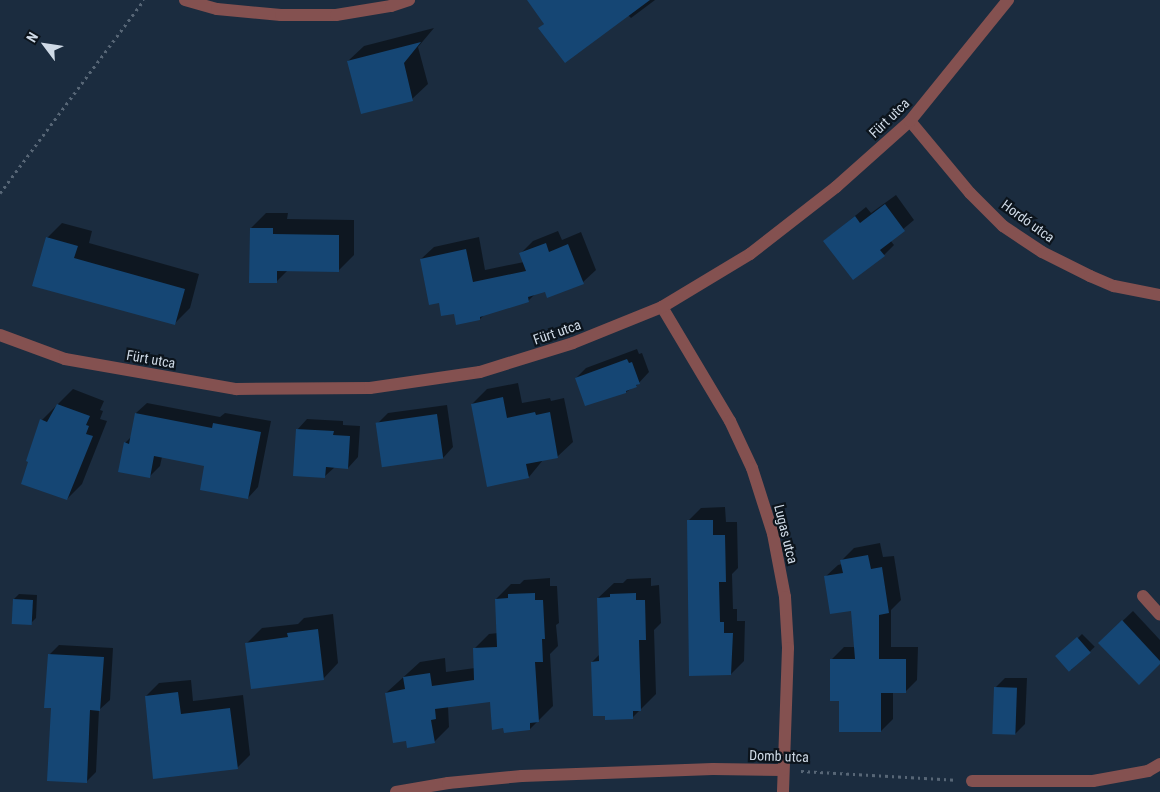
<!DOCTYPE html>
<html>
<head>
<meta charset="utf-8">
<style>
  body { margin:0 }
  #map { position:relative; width:1160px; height:792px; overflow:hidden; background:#1b2c3f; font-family:"Roboto Condensed",sans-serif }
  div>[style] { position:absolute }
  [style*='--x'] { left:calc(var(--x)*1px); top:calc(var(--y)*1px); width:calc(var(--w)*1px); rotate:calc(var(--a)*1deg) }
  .shadow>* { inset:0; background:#0007; transform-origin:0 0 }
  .building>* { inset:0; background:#154674; transform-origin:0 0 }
  .path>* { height:3px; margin-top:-1.5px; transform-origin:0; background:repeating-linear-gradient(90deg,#576676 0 2.5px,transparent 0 6.5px) }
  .minor>* { height:12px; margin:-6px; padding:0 6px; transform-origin:6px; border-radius:6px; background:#845150 }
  span { translate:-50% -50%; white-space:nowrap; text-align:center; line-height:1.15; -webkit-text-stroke:4.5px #0c141c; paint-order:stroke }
  .street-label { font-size:14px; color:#cfdae6 }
  .north { position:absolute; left:20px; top:20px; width:50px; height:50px; -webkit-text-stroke:4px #0c141c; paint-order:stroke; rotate:301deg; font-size:14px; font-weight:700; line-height:20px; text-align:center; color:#cfdae6 }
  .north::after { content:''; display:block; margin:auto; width:18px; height:22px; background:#cfdae6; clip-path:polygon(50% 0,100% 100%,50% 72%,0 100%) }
</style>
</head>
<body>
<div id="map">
  <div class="shadow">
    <i style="clip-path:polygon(530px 0,655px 0,631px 18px,628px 15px,540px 28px,545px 23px)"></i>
    <i style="clip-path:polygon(434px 28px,418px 47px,428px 84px,412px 99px,348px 61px,364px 46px)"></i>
    <i style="clip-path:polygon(896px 195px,914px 220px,890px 240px,894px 245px,884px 255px,824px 241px,866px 207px,871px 213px)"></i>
    <i style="clip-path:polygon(266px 213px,288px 213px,287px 219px,354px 220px,354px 255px,339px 270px,288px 270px,276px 282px,251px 228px)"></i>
    <i style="clip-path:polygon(62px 223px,92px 231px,89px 243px,199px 274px,190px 308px,175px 323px,34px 286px,47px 238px)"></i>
    <i style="clip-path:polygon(558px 231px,562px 240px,581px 232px,596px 270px,583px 282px,548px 296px,546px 291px,535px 294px,528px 301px,485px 314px,480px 319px,455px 313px,440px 302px,421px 259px,434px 247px,479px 237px,485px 270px,524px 262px,520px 254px,533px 241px)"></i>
    <i style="clip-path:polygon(637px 349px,639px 354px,642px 353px,649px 372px,636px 386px,626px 392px,576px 378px,586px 368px)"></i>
    <i style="clip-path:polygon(518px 383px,522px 403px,550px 398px,551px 401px,564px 398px,573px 442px,557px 457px,543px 460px,529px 477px,472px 404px,487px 389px)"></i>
    <i style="clip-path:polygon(73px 389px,104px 401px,100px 410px,103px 411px,100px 419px,107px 421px,82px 484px,67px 499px,42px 420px)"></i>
    <i style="clip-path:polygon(147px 403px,220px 417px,225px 413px,271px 421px,258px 487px,248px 498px,206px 465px,162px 457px,160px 466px,149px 477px,125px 443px,132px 436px,136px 413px)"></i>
    <i style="clip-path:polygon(447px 405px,453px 447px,443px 458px,378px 423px,388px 413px)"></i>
    <i style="clip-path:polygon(307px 419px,343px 421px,343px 425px,360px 426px,358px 457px,348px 468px,335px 467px,325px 476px,297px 430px)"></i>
    <i style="clip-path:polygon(725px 507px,726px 522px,737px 522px,738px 568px,732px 574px,733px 609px,737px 609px,737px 621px,745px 621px,744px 661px,731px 674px,688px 521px,701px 508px)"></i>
    <i style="clip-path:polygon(880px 543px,883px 557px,894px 556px,901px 600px,891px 610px,891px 647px,918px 647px,917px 680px,905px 692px,893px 692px,893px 719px,881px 731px,841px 699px,831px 660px,844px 647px,856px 647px,852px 610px,825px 577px,838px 565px,842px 564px,842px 560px,854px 548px)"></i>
    <i style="clip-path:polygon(550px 578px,550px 586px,557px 586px,559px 623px,556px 625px,558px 646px,550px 654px,553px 706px,530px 729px,491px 700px,448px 706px,449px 727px,434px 742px,386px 693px,420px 662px,445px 658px,446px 672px,475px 668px,474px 649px,489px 634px,498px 633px,496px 599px,511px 584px,520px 584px,524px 580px)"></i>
    <i style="clip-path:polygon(651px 578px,651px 586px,659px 585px,661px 623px,654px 630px,656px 694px,632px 718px,592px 662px,600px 654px,598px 598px,614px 583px,623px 583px,627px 579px)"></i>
    <i style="clip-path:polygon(19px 594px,37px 595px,36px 618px,31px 623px,14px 599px)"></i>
    <i style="clip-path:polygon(1133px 611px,1160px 640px,1160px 663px,1110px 633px)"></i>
    <i style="clip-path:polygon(333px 614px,338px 663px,323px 679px,247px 643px,262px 628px,298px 624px,304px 618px)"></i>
    <i style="left:1082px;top:634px;width:18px;height:33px;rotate:45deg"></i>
    <i style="clip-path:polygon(59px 645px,113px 648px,110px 700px,99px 710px,96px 772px,86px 782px,52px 707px,49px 655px)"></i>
    <i style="clip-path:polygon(1005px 678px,1027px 678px,1025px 724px,1015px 734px,995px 688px)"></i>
    <i style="clip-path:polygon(191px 680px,193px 701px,243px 695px,250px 755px,237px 768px,146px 696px,159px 683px)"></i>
  </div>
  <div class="building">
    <i style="clip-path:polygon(527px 0,650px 0,565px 63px,538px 28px,544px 24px)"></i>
    <i style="clip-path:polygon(421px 42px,404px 63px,413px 101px,361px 114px,347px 61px)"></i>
    <i style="clip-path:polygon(885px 204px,905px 231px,880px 250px,885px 256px,853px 280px,823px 241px,855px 216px,860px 223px)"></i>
    <i style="clip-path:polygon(250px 228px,273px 228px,273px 234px,339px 235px,339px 272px,277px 271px,277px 283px,249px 283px)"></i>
    <i style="clip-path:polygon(46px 237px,78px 246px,74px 258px,185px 289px,175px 325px,32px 286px)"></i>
    <i style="clip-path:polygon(546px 243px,549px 252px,568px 244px,584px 284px,547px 298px,545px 292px,528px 297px,529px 302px,480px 317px,480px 320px,456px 325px,454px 314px,441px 316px,439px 303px,429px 305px,420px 259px,466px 249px,473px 282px,526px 271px,519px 253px)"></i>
    <i style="clip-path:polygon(627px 359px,629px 363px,632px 362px,640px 384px,636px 385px,637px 387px,626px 391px,626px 393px,585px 406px,575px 378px)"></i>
    <i style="clip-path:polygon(503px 397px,507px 418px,535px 412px,536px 415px,550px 412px,558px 458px,526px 464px,529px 478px,487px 487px,471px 404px)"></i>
    <i style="clip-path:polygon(57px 404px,90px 416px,86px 425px,89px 426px,86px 434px,93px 436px,67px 500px,21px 484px,28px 462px,26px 461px,40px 419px,47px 422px)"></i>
    <i style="clip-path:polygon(135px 413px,212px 428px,213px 423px,261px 432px,248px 499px,200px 490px,204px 466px,154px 456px,150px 478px,118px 472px,124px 442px,129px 444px)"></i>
    <i style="left:437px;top:414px;width:45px;height:62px;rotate:82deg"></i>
    <i style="clip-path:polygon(296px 429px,334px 431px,333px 435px,350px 436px,348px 469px,326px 467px,325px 478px,293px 476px)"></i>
    <i style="clip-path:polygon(687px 520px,713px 520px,713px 535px,725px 535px,726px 582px,719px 582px,720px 622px,724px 622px,724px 633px,733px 633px,731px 675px,689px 676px)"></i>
    <i style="clip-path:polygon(868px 555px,871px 569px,882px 567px,889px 613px,879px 615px,879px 659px,906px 659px,906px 693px,881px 693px,881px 732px,839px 732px,839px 701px,830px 701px,830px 659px,855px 659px,851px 611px,830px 614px,824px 576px,843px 573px,840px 560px)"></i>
    <i style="clip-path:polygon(535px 593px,535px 600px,543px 600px,545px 639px,542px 639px,543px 662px,535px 662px,539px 722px,530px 723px,530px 730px,504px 733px,503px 728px,492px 730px,490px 702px,435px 709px,436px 719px,431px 720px,435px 743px,407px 748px,406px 741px,393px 743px,385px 693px,405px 689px,403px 677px,430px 673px,432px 686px,474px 680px,473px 648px,497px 647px,495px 599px,508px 598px,508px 594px)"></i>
    <i style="clip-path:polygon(636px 593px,636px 600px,645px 600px,646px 640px,639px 640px,641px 711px,633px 711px,633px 719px,605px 720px,605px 716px,593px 716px,591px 662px,599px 661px,597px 598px,610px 597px,610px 594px)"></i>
    <i style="left:13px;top:599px;width:20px;height:25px;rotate:3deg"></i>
    <i style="clip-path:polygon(1122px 620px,1160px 661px,1160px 664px,1139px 685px,1098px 643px)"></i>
    <i style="clip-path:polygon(318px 629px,324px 680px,251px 689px,245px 643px,288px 637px,287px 633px)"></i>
    <i style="left:1077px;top:637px;width:21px;height:29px;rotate:49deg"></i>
    <i style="clip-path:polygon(48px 654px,104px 657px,100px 711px,90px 710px,87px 783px,47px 781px,51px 708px,44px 708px)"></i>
    <i style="left:994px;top:687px;width:23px;height:47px;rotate:2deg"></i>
    <i style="clip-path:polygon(178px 692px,181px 714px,230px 708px,238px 769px,153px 779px,145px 696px)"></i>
  </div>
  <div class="path">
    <i style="--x:0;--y:193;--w:241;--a:-53.3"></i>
    <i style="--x:801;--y:771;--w:154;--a:3.3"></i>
  </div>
  <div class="minor">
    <i style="--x:185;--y:0;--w:33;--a:16"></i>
    <i style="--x:217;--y:9;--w:64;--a:5.4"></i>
    <i style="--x:281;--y:15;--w:55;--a:0"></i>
    <i style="--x:336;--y:15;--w:56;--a:-9.3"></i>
    <i style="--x:391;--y:6;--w:19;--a:-18"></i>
    <i style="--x:910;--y:121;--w:94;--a:50.2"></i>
    <i style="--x:970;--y:193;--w:47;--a:45"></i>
    <i style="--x:1003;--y:226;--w:47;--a:33.7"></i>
    <i style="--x:1042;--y:252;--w:54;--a:26.6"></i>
    <i style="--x:1090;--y:276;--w:26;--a:23"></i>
    <i style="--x:1114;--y:286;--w:47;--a:11.1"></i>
    <i style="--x:662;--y:307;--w:133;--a:59.2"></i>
    <i style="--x:730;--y:421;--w:52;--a:64.9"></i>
    <i style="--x:752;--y:468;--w:69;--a:72.3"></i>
    <i style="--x:773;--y:534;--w:64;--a:79.2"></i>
    <i style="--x:785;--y:597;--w:51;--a:86.6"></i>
    <i style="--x:788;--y:648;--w:144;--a:92"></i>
    <i style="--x:0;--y:335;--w:69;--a:20.3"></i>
    <i style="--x:65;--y:359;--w:174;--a:10"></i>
    <i style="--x:236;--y:389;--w:134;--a:-0.4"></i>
    <i style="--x:370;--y:388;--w:111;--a:-8.3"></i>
    <i style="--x:480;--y:372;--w:97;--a:-17.3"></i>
    <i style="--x:573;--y:343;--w:96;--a:-22"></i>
    <i style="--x:662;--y:307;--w:103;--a:-31.1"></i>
    <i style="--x:750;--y:254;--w:109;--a:-37.9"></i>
    <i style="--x:836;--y:187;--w:99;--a:-41.7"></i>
    <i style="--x:910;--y:121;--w:156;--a:-51"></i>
    <i style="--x:1143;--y:596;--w:25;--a:48"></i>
    <i style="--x:972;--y:781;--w:121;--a:0"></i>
    <i style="--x:1093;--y:781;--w:56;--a:-10.3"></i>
    <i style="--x:1148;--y:771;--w:14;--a:-30"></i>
    <i style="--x:396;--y:792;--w:53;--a:-9.8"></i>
    <i style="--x:448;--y:783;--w:74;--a:-5.4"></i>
    <i style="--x:522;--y:776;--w:191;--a:-2.1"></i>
    <i style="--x:713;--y:769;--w:70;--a:0.8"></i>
  </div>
  <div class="street-label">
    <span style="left:889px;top:118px;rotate:-44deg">Fürt utca</span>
    <span style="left:1028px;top:221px;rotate:36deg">Hordó utca</span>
    <span style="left:557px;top:332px;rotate:-19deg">Fürt utca</span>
    <span style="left:151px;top:359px;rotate:10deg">Fürt utca</span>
    <span style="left:786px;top:534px;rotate:76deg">Lugas utca</span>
    <span style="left:779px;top:756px;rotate:2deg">Domb utca</span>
  </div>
  <div class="north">N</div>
</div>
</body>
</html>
